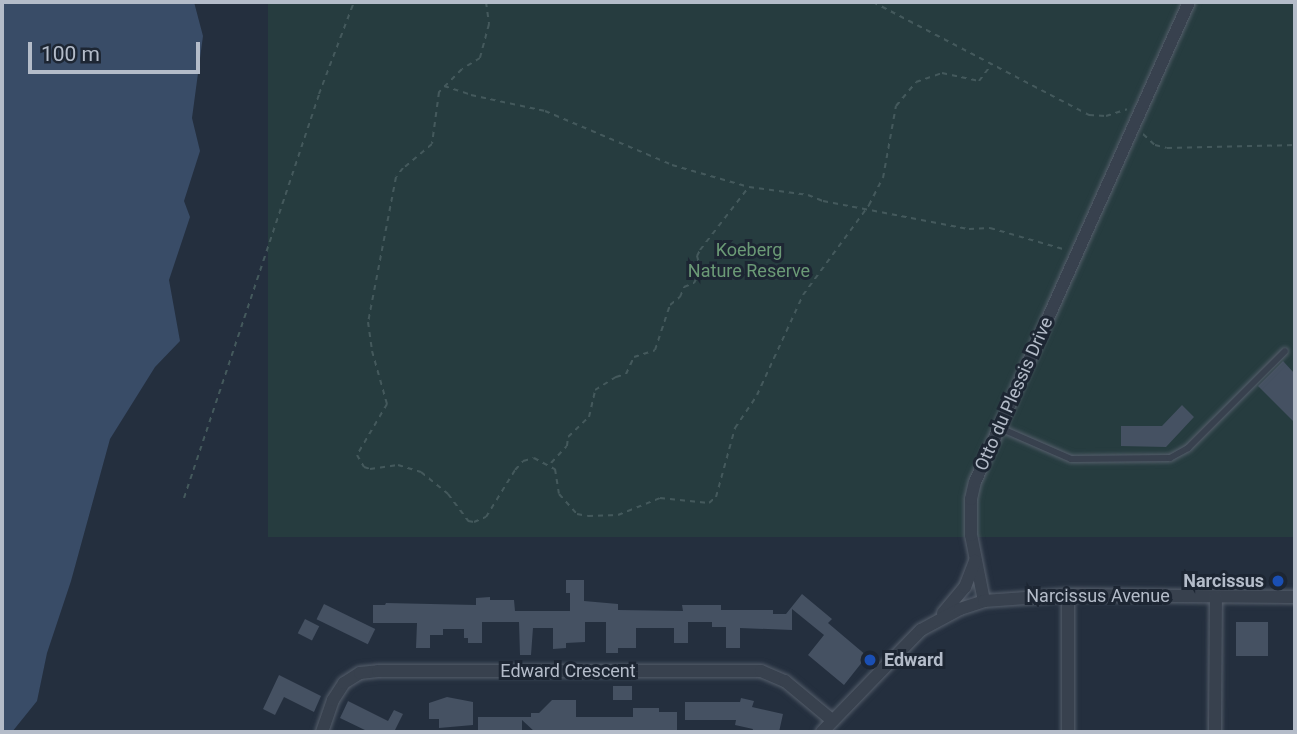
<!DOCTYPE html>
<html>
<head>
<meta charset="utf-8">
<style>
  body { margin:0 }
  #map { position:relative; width:1297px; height:734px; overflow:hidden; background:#242f3e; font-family:Roboto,sans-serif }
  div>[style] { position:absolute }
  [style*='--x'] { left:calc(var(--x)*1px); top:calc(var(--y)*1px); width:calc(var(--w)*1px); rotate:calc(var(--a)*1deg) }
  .green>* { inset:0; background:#263c3f; transform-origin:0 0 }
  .water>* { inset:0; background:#394c67 }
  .building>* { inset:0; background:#455162; transform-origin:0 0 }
  .path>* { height:2px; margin-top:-1px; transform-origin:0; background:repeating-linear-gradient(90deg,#44595c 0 5px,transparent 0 10px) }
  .roads { filter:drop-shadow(0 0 2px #565f6c) drop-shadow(0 0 2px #565f6c) }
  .service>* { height:6px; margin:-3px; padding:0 3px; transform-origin:3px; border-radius:3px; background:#38414e }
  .minor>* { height:12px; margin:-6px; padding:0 6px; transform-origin:6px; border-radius:6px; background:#38414e }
  .dots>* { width:19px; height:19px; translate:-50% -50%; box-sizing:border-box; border:4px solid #1d2633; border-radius:50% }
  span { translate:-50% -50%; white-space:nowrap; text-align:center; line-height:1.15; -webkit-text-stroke:6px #1d2633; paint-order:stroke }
  .park-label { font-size:18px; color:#6b9a76 }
  .street-label { font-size:18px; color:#b4bcc9 }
  .poi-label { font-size:18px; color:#b4bcc9; font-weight:700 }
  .right { translate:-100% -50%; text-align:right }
  .left { translate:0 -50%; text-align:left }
  .frame { position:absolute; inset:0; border:4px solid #b4bcc9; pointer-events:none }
  .scale { position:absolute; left:28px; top:42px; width:172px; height:32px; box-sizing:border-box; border:4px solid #b4bcc9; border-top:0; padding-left:9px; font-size:21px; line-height:24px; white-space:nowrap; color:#b4bcc9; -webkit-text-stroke:5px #1d2633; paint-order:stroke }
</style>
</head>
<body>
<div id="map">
  <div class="green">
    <i style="left:268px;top:2px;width:1027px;height:535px"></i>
  </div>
  <div class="water">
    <i style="clip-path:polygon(2px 2px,194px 2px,203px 36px,192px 118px,200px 151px,184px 201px,190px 217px,169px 280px,180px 341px,155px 367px,110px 439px,71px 581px,47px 653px,37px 701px,12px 732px,2px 732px)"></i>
  </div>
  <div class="building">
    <i style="clip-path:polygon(1283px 361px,1295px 374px,1295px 423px,1258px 386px)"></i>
    <i style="clip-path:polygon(1182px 405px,1194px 417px,1166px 447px,1121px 446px,1121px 426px,1162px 426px)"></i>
    <i style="clip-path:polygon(566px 580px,584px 580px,584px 601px,618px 604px,618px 610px,683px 611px,682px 605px,721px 605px,721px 610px,773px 610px,773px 614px,786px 614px,802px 594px,832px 619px,828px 623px,867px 656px,844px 685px,808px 655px,824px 635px,792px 609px,792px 630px,740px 628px,740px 648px,726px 648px,726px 627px,712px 627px,712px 622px,688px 622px,688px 643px,674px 643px,674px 628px,636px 628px,636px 648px,618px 648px,618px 653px,606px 653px,606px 622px,585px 622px,585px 642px,566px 643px,566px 648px,553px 649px,553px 628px,533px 628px,531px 655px,520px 655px,519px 622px,482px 622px,482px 643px,468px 643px,468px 638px,464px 638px,464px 629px,443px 629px,443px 635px,430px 635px,430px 648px,416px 648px,417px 623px,373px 623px,373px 605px,385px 605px,386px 603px,476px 605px,476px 598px,490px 597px,490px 600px,514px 600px,515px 611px,570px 611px,570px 593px,566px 593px)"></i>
    <i style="left:324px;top:604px;width:57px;height:17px;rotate:26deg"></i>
    <i style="left:305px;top:619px;width:16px;height:16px;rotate:27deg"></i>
    <i style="left:1236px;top:622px;width:32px;height:34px"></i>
    <i style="clip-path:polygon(279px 675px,321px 696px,314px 712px,284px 697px,275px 715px,263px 709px)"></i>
    <i style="left:613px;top:686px;width:19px;height:14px"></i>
    <i style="clip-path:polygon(447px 697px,473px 702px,473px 725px,439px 728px,439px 719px,429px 719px,429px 703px)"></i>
    <i style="clip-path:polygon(741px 698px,754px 701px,752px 707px,783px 714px,779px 732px,752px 732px,753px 729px,735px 725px,736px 720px,685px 720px,685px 702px,740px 702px)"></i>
    <i style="clip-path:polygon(552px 700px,576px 700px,576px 717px,633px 717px,633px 708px,659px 708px,659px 712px,677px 712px,677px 732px,535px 732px,522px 720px,522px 732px,478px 732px,478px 717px,531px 717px,531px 713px,539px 713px)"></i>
    <i style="clip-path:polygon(348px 701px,388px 721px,394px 710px,403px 714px,394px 732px,369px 732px,340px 718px)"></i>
  </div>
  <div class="path">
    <i style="--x:486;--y:2;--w:22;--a:82"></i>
    <i style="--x:489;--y:24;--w:35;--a:105"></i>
    <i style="--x:480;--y:58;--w:21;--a:149"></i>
    <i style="--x:462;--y:69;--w:33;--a:135"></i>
    <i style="--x:439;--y:92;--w:52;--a:97.7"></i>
    <i style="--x:432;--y:144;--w:38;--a:140"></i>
    <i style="--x:403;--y:168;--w:11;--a:128"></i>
    <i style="--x:396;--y:177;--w:148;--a:100.9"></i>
    <i style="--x:368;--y:322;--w:29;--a:82"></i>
    <i style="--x:372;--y:351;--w:55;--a:74.2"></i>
    <i style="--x:387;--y:404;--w:59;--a:120.5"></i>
    <i style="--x:357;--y:455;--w:14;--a:60"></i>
    <i style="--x:364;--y:467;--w:6;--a:18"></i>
    <i style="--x:370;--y:469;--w:28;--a:-8"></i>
    <i style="--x:398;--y:465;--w:24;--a:17"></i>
    <i style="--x:421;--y:472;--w:35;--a:39"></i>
    <i style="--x:448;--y:494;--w:34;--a:53"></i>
    <i style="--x:468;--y:521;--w:6;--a:9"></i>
    <i style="--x:474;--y:522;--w:13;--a:-23"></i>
    <i style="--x:486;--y:517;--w:55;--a:-58.3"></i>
    <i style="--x:515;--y:470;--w:12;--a:-48"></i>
    <i style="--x:523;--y:461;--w:11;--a:-15"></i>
    <i style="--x:534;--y:458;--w:24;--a:28"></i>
    <i style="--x:555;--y:469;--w:25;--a:81"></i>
    <i style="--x:559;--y:494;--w:27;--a:48"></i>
    <i style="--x:577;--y:514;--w:11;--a:10"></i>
    <i style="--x:588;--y:516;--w:30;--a:-2"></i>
    <i style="--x:618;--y:515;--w:45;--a:-22"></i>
    <i style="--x:660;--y:498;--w:49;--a:5.8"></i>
    <i style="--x:709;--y:503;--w:9;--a:-41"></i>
    <i style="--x:716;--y:497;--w:72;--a:-74.6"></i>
    <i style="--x:735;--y:428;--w:40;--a:-56"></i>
    <i style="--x:757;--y:395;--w:110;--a:-65.3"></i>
    <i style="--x:803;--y:295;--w:112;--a:-53.7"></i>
    <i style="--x:869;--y:205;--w:30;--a:-63"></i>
    <i style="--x:883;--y:178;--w:73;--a:-79.8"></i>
    <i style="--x:896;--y:106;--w:31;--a:-50"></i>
    <i style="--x:916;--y:82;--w:28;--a:-19"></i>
    <i style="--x:942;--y:73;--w:38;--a:12"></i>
    <i style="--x:979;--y:81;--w:21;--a:-53"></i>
    <i style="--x:873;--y:2;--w:244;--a:27.6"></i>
    <i style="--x:1089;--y:115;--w:17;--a:3"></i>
    <i style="--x:1106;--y:116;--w:22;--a:-18"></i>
    <i style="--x:444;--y:86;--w:28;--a:18"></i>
    <i style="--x:471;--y:95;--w:76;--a:12.2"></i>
    <i style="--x:545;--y:111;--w:138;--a:23"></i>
    <i style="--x:672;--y:165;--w:80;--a:15.9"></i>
    <i style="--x:749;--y:187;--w:60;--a:7.7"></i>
    <i style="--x:808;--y:195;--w:16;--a:22"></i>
    <i style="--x:823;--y:201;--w:149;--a:10.9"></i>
    <i style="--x:969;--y:229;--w:21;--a:-3"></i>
    <i style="--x:990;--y:228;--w:76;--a:16"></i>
    <i style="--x:1143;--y:134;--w:16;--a:43"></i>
    <i style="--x:1155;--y:145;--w:12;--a:14"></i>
    <i style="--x:1167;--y:148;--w:128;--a:-1.3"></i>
    <i style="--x:551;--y:463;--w:23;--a:-47"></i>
    <i style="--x:567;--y:446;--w:9;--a:-84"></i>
    <i style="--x:568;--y:437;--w:29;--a:-44"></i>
    <i style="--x:589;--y:417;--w:28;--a:-77"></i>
    <i style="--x:595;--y:390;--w:25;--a:-32"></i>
    <i style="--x:616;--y:377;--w:10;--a:-17"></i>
    <i style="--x:626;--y:374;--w:19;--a:-65"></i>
    <i style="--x:634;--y:357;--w:22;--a:-18"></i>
    <i style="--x:655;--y:350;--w:47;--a:-71.6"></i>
    <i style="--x:670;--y:305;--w:13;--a:-39"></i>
    <i style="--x:680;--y:297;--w:11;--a:-68"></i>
    <i style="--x:684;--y:287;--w:11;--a:-22"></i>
    <i style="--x:694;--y:283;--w:15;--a:-62"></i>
    <i style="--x:701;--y:270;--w:15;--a:-106"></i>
    <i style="--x:697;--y:256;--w:7;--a:-63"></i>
    <i style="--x:700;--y:250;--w:78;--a:-52.3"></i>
    <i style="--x:184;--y:498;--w:426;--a:-71.5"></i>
    <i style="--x:319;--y:94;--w:98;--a:-69.2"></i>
  </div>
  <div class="roads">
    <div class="service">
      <i style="--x:1000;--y:428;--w:77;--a:23.6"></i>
      <i style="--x:1071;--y:459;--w:99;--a:-0.6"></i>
      <i style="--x:1170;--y:458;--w:21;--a:-29"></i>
      <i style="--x:1188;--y:448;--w:137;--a:-45"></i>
    </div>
    <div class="minor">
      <i style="--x:1068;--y:595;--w:137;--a:90"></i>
      <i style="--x:984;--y:601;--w:67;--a:-101.1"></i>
      <i style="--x:971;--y:535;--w:36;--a:-90"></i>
      <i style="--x:971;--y:499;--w:17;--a:-77"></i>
      <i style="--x:975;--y:482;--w:526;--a:-65.97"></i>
      <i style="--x:943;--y:613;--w:34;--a:-50"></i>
      <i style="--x:965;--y:587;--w:28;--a:-69"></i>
      <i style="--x:322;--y:732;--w:34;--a:-71"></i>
      <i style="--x:333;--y:700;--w:20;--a:-57"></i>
      <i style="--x:344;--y:683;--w:19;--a:-32"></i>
      <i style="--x:360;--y:673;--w:18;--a:-6"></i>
      <i style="--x:378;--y:671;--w:383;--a:0"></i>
      <i style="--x:761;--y:671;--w:26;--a:23"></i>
      <i style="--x:785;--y:681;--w:62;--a:39.8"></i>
      <i style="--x:822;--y:732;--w:142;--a:-45.9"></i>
      <i style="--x:921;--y:630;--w:44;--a:-28.3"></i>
      <i style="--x:960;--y:609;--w:25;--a:-18"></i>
      <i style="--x:984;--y:601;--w:84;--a:-4.1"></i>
      <i style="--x:1068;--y:595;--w:227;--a:0.5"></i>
      <i style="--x:1215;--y:732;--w:135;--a:-89.6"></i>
    </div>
  </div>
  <div class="dots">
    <i style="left:1278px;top:581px;background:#1a4fb4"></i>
    <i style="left:870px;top:660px;background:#1a4fb4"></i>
  </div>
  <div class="park-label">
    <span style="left:749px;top:261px">Koeberg<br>Nature Reserve</span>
  </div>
  <div class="street-label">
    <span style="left:1014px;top:394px;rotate:-66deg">Otto du Plessis Drive</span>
    <span style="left:1098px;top:596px">Narcissus Avenue</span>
    <span style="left:568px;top:671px">Edward Crescent</span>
  </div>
  <div class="poi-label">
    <span class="right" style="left:1264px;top:581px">Narcissus</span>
    <span class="left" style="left:884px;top:660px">Edward</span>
  </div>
  <div class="frame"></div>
  <div class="scale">100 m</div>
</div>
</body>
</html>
